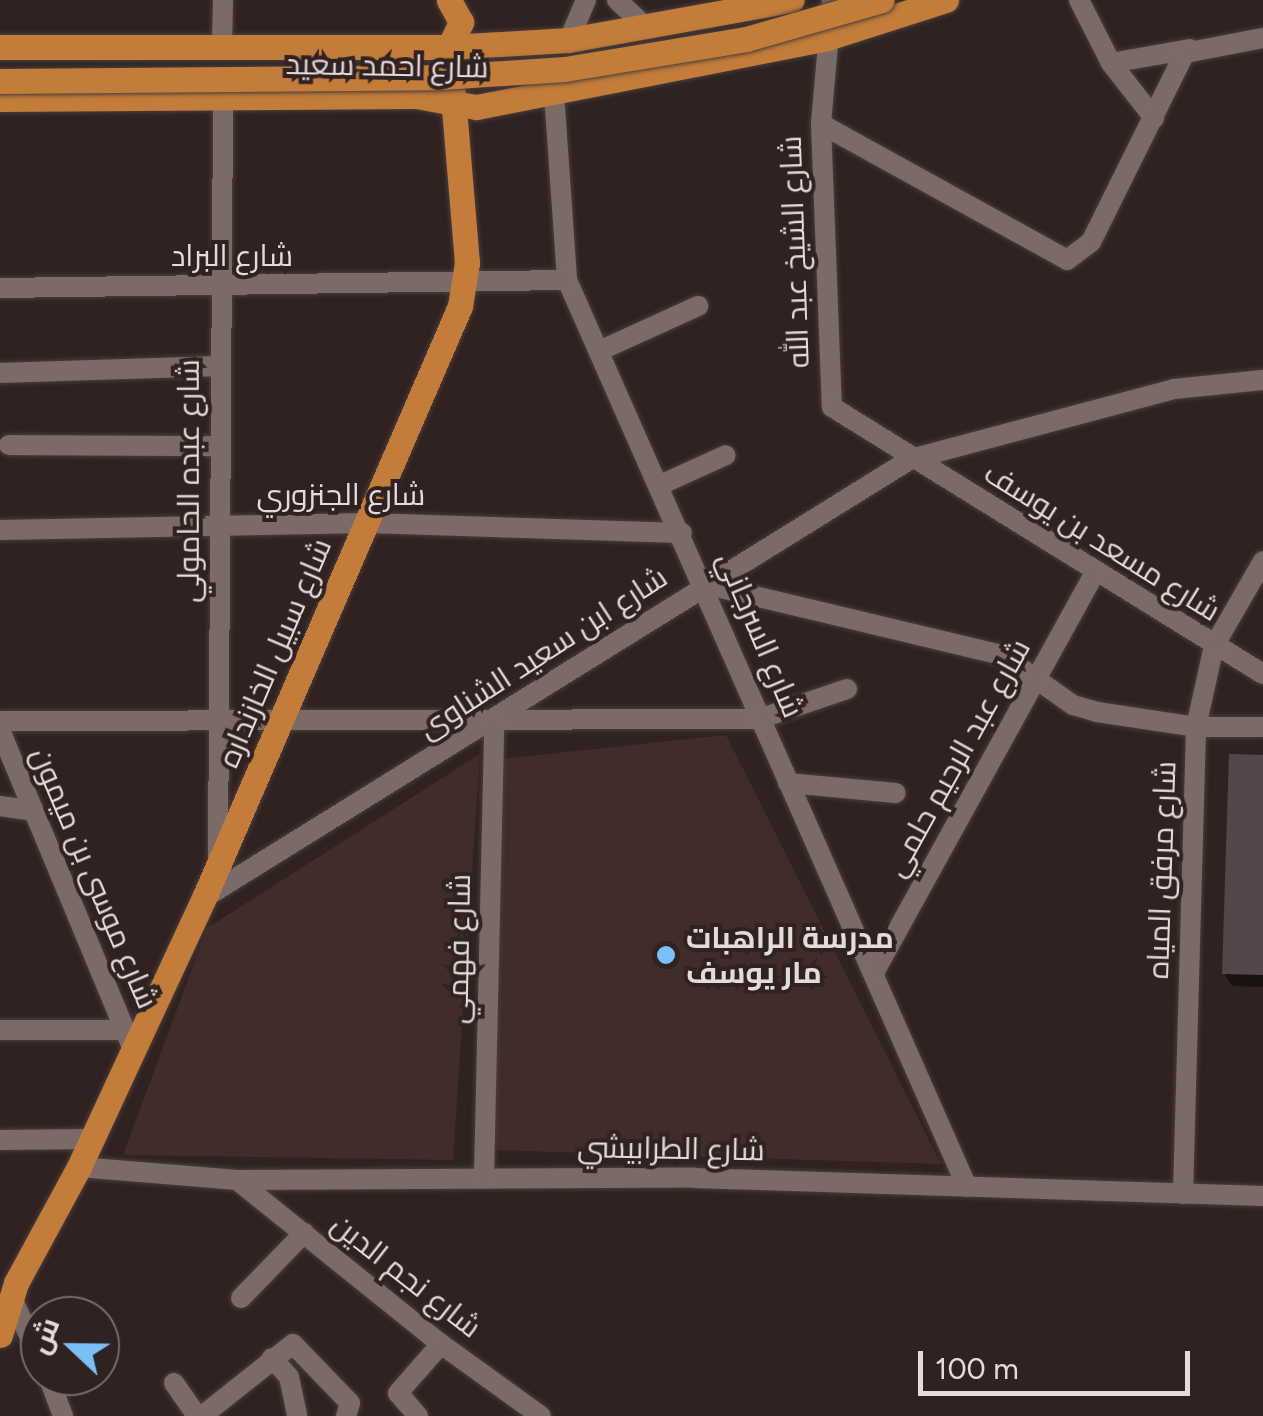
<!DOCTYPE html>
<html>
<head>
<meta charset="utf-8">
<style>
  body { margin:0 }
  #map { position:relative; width:1263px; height:1416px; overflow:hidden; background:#302220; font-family:Figtree,Cairo,sans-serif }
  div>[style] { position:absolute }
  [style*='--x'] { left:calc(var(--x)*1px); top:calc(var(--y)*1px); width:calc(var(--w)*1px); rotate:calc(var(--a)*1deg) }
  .built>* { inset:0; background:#402c29 }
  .shadow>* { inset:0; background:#0007 }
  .building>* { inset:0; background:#55464a }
  .roads { filter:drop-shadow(0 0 2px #483e3c) drop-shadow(0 0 2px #483e3c) }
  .minor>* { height:20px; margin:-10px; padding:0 10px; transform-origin:10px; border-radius:10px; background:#7b6b68 }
  .major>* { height:25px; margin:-12.5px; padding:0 12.5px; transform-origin:12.5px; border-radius:12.5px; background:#c37c39 }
  .bridges { filter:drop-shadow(0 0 2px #483e3c) drop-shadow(0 0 2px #483e3c) }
  .major-bridge>* { height:25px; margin:-12.5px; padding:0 12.5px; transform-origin:12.5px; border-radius:12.5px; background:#c37c39 }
  .dots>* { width:28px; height:28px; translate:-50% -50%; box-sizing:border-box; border:5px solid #302220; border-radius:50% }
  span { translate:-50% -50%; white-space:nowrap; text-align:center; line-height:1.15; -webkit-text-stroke:8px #302220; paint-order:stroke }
  .street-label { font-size:30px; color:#e5dcda }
  .poi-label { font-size:30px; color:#e5dcda; font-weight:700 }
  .left { translate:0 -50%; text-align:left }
  .north { position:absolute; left:20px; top:1296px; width:100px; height:100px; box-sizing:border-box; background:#302220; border:2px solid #786c6a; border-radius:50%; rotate:292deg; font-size:28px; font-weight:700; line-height:40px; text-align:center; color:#e5dcda }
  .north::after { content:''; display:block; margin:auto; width:35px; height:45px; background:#7abff8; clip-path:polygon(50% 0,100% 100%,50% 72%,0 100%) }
  .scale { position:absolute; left:918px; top:1351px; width:272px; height:45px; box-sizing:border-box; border:5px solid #e5dcda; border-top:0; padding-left:12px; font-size:30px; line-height:35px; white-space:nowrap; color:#e5dcda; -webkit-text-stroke:8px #302220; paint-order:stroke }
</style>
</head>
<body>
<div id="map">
  <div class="built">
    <i style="clip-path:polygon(726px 735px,941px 1164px,489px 1150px,502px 759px)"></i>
    <i style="clip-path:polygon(480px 754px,453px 1160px,123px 1155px,207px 928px)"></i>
  </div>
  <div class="shadow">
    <i style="clip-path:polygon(1263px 757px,1263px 987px,1232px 986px,1224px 973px)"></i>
  </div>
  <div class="building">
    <i style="clip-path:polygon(1229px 754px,1263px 755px,1263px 975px,1222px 974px)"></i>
  </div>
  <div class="roads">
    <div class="minor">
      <i style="--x:617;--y:0;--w:42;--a:43.1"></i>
      <i style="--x:832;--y:0;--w:124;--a:95.1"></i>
      <i style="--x:821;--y:124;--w:283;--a:87.8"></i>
      <i style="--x:832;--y:407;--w:507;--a:31.78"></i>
      <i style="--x:1079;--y:0;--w:71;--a:63.1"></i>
      <i style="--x:1111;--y:63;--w:70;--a:52"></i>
      <i style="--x:569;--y:40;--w:43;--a:-67"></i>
      <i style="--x:222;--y:45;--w:45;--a:-88.7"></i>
      <i style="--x:1111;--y:63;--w:80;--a:-10"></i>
      <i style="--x:554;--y:93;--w:187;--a:86"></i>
      <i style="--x:567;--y:280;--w:991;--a:66.2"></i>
      <i style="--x:821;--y:124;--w:281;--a:28.9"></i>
      <i style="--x:1067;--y:260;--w:30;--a:-37"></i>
      <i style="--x:1091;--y:242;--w:211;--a:-63.6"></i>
      <i style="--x:1185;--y:53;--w:79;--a:-10.9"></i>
      <i style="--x:0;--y:288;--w:567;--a:-0.81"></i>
      <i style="--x:599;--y:351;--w:109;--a:-24.4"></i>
      <i style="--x:0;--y:373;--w:219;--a:-1.8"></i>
      <i style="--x:9;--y:445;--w:210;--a:0.3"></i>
      <i style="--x:660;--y:485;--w:72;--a:-24.4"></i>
      <i style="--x:0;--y:530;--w:367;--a:-1.1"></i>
      <i style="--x:367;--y:523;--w:315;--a:1.8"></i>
      <i style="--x:704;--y:584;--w:306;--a:13.4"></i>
      <i style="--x:1002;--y:655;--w:87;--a:35.2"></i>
      <i style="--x:1073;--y:705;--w:25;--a:16"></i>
      <i style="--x:1097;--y:712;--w:100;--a:8.6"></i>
      <i style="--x:1196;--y:727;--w:67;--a:0"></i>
      <i style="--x:0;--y:721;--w:759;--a:-0.15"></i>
      <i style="--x:759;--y:719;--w:93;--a:-18.8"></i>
      <i style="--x:0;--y:730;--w:346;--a:67.4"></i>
      <i style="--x:788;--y:783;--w:108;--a:5.3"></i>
      <i style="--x:0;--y:806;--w:34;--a:8"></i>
      <i style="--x:218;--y:859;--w:763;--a:-89.62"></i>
      <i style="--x:204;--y:898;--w:832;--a:-31.84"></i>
      <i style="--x:911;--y:459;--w:272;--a:-14.9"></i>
      <i style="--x:1174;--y:389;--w:89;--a:-5.8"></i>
      <i style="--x:875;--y:971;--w:453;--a:-61.1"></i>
      <i style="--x:0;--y:1030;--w:126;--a:0"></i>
      <i style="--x:0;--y:1140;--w:92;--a:-0.6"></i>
      <i style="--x:79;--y:1167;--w:159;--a:4.7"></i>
      <i style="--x:237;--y:1180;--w:457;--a:-0.3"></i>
      <i style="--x:694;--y:1178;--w:569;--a:1.81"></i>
      <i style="--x:484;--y:1177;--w:454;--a:-88.7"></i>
      <i style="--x:237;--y:1180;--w:262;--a:38.8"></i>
      <i style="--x:441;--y:1344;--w:123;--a:35.8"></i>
      <i style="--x:1183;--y:1194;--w:467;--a:-88.4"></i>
      <i style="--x:1196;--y:727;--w:83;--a:-77.5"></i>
      <i style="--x:1214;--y:646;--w:98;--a:-60"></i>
      <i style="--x:11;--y:1296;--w:69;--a:65.3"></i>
      <i style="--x:241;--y:1298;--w:91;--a:-45.9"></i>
      <i style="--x:272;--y:1358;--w:25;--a:48"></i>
      <i style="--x:289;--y:1377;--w:40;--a:78"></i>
      <i style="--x:48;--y:1376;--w:43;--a:69.4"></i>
      <i style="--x:174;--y:1383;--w:40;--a:55.1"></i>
      <i style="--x:202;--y:1416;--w:116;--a:-38.4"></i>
      <i style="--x:293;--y:1344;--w:82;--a:46"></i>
      <i style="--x:350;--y:1403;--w:14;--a:107"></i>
      <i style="--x:418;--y:1416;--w:30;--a:-131"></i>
      <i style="--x:398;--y:1393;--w:65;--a:-48.7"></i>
    </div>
    <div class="major">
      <i style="--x:0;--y:47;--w:449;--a:0"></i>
      <i style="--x:449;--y:47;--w:120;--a:-3.3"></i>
      <i style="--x:569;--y:40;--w:226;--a:-10.2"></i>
      <i style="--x:0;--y:99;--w:416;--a:-0.4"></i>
      <i style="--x:416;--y:96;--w:61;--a:10.4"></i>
      <i style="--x:476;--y:107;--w:358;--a:-11.1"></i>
      <i style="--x:827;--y:38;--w:125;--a:-17.7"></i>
      <i style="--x:0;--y:1335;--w:54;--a:-72.9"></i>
      <i style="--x:16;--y:1283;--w:132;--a:-61.5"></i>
      <i style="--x:79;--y:1167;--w:297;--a:-65.1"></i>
      <i style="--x:204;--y:898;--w:645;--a:-66.61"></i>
      <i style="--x:460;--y:306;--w:44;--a:-80.8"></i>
      <i style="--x:467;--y:263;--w:217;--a:-94.8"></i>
      <i style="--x:449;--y:47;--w:28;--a:-64"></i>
      <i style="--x:461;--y:22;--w:25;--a:-119"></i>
    </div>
  </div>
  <div class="bridges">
    <div class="major-bridge">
      <i style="--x:0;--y:81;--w:441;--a:-0.5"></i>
      <i style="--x:441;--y:77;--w:124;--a:-3.7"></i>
      <i style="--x:565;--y:69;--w:183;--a:-9.4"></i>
      <i style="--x:746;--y:39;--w:141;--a:-16"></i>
    </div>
  </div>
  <div class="dots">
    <i style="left:666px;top:955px;background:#7abff8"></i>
  </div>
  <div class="street-label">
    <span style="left:387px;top:66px;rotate:1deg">شارع احمد سعيد</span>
    <span style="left:795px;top:252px;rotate:-92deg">شارع الشيخ عبد الله</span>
    <span style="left:232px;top:256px">شارع البراد</span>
    <span style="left:189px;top:481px;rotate:-90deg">شارع عبده الحامولي</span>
    <span style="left:341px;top:495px">شارع الجنزوري</span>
    <span style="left:1102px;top:542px;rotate:32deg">شارع مسعد بن يوسف</span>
    <span style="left:760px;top:635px;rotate:67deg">شارع السرجاني</span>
    <span style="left:275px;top:653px;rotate:-67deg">شارع سبيل الخازنداره</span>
    <span style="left:543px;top:653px;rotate:-33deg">شارع ابن سعيد الشناوى</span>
    <span style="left:958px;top:758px;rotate:-61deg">شارع عبد الرحيم حلمي</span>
    <span style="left:1162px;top:870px;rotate:-88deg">شارع مرفق المياه</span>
    <span style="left:94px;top:878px;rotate:67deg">شارع موسى بن ميمون</span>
    <span style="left:459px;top:949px;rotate:-89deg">شارع فهمي</span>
    <span style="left:671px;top:1149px;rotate:1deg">شارع الطرابيشي</span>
    <span style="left:406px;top:1276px;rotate:38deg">شارع نجم الدين</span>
  </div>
  <div class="poi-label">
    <span class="left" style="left:686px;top:955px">مدرسة الراهبات<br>مار يوسف</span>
  </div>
  <div class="north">ش</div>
  <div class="scale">100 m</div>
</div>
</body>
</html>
